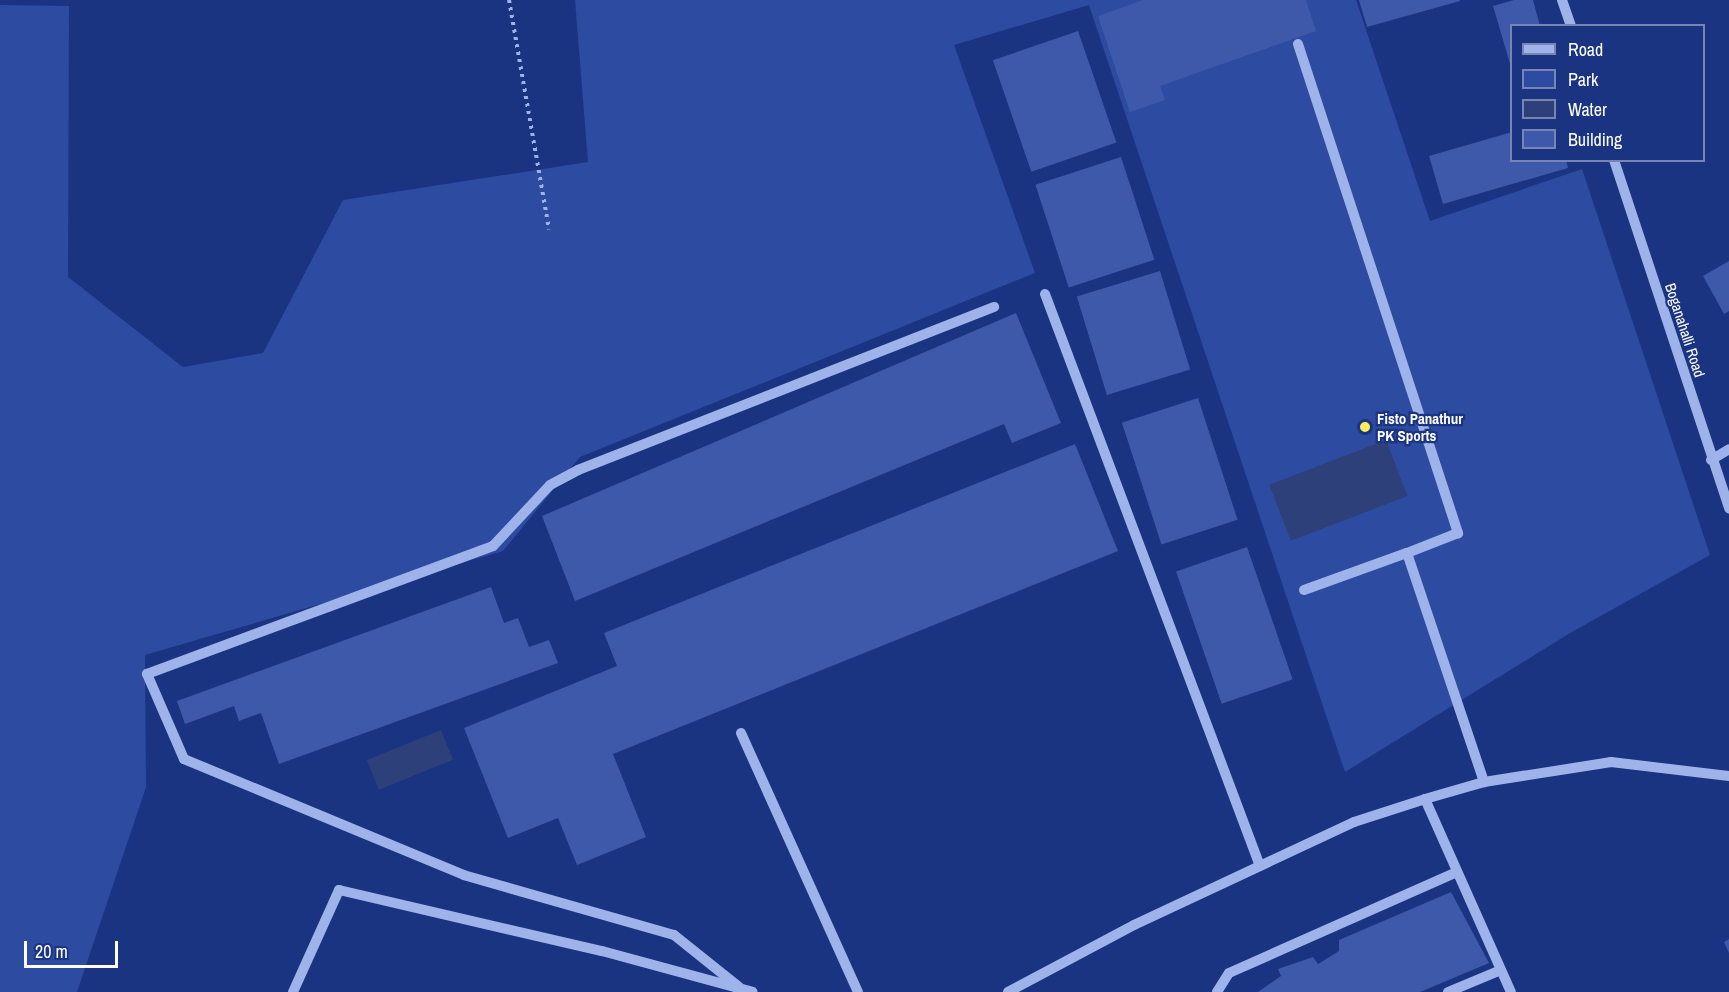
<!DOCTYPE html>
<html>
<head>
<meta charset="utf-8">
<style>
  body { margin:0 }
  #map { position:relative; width:1729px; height:992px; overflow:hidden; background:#1a3482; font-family:"Archivo Narrow",sans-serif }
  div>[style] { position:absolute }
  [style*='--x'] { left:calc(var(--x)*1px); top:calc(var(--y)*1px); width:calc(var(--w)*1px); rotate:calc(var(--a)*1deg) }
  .green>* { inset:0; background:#2d4ba1 }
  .water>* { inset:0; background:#2d407a; transform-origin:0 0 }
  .building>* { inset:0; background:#3e59aa; transform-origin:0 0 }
  .path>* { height:4px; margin-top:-2px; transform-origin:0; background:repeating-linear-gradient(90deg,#9fb3eb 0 3px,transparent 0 7.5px) }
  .minor>* { height:10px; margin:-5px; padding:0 5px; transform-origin:5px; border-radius:5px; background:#9fb3eb }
  .dots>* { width:16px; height:16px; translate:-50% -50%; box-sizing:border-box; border:3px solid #1a3482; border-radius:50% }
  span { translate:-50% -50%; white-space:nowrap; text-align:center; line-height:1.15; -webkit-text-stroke:4.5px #1a3482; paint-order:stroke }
  .street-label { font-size:15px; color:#fff }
  .poi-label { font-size:15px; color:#fff; font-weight:700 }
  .left { translate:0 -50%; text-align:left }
  .legend { position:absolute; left:1510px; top:24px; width:195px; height:138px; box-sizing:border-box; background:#1a3482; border:2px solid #7685b4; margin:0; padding:8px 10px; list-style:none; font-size:18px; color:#fff }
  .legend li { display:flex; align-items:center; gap:12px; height:30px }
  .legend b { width:30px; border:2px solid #7685b4 }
  .scale { position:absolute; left:24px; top:941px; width:94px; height:27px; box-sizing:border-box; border:3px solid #fff; border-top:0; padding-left:8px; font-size:18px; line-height:21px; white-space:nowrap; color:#fff; -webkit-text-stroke:4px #1a3482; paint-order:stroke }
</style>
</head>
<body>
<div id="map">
  <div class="green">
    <i style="clip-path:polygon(575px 0,1356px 0,1430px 221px,1582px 169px,1710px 555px,1570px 633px,1345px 772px,1089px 5px,954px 45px,1035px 273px,580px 457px,503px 551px,145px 655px,146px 787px,77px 992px,0 992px,0 5px,69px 6px,68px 277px,183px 367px,263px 353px,343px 200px,588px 162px)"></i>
  </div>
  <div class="water">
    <i style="left:1386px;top:440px;width:60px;height:125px;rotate:69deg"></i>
    <i style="left:441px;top:730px;width:32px;height:80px;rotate:68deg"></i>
  </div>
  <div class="building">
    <i style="clip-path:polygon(1143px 0,1306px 0,1316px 31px,1160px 86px,1165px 100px,1130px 112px,1098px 16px)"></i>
    <i style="clip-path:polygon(1359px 0,1460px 0,1460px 1px,1367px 27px)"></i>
    <i style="clip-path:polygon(1514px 0,1533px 0,1540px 26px,1512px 26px,1511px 67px,1493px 6px)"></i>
    <i style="left:1078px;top:31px;width:118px;height:90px;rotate:71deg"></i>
    <i style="clip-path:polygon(1512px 132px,1512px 160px,1566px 160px,1568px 168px,1443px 204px,1429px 156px)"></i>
    <i style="left:1121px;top:157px;width:108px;height:90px;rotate:72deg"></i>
    <i style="clip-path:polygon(1729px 261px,1729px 311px,1724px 314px,1703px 276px)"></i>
    <i style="left:1160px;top:271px;width:103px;height:87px;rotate:73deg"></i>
    <i style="clip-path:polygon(1016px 313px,1061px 423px,1012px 443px,1004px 424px,575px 601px,542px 516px)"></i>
    <i style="left:1198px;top:398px;width:128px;height:80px;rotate:72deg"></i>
    <i style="clip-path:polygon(1075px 444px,1118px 551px,613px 754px,646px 837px,577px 865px,558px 818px,508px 838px,464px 728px,617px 666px,604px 633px)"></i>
    <i style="left:1247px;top:547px;width:140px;height:75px;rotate:71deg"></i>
    <i style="clip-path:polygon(491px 587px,504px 623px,518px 618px,529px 647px,549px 640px,558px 663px,279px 764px,261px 713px,239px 721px,234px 706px,185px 724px,177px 701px)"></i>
    <i style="clip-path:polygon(1451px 892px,1489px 963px,1420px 992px,1258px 992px,1281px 976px,1278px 969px,1313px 957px,1318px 964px,1339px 951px,1339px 940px)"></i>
    <i style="clip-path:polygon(1729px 939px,1729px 953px,1724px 942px)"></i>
  </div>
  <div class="path">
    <i style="--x:509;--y:0;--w:233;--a:80.1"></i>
  </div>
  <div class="minor">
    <i style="--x:1562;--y:0;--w:28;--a:71"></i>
    <i style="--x:1298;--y:44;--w:515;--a:71.88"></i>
    <i style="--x:1458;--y:533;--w:55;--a:158.6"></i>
    <i style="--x:1407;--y:553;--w:242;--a:71.4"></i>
    <i style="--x:1614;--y:160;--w:367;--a:71.7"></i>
    <i style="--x:1045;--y:294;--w:611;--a:69.4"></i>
    <i style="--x:1711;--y:460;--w:21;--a:-31"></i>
    <i style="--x:1304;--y:590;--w:109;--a:-19.8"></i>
    <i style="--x:741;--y:733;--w:284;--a:65.7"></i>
    <i style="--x:1425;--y:799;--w:211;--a:66"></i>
    <i style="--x:739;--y:987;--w:83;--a:-141.3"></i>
    <i style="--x:674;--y:935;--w:218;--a:-164.1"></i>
    <i style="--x:464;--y:875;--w:303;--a:-157.5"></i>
    <i style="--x:184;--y:759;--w:93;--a:-113.5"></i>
    <i style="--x:147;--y:674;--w:369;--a:-20.3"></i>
    <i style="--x:493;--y:546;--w:83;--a:-46.9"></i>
    <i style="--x:550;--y:485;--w:32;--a:-28"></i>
    <i style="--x:578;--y:470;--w:447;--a:-21.4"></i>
    <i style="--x:293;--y:992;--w:112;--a:-65.7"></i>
    <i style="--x:339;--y:890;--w:270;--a:13.1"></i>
    <i style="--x:602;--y:951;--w:156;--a:15.2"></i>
    <i style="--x:1008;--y:992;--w:143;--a:-28"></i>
    <i style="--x:1134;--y:925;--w:243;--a:-25.1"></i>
    <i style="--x:1354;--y:822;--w:75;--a:-17.9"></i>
    <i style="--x:1425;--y:799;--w:61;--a:-16.1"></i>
    <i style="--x:1484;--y:782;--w:129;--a:-8.9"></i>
    <i style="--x:1611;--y:762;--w:119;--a:6.8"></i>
    <i style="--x:1217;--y:992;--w:22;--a:-58"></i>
    <i style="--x:1229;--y:973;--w:249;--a:-23.9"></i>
    <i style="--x:1448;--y:992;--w:57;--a:-22.5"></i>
  </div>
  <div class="dots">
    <i style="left:1365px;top:427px;background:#fded5b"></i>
  </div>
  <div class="street-label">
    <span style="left:1685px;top:330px;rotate:72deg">Boganahalli Road</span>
  </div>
  <div class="poi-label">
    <span class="left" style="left:1377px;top:427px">Fisto Panathur<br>PK Sports</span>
  </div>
  <ul class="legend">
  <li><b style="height:8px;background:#9fb3eb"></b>Road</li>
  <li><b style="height:16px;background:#2d4ba1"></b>Park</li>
  <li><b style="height:16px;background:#2d407a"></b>Water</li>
  <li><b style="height:16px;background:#3e59aa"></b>Building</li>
  </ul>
  <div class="scale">20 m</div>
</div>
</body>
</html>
